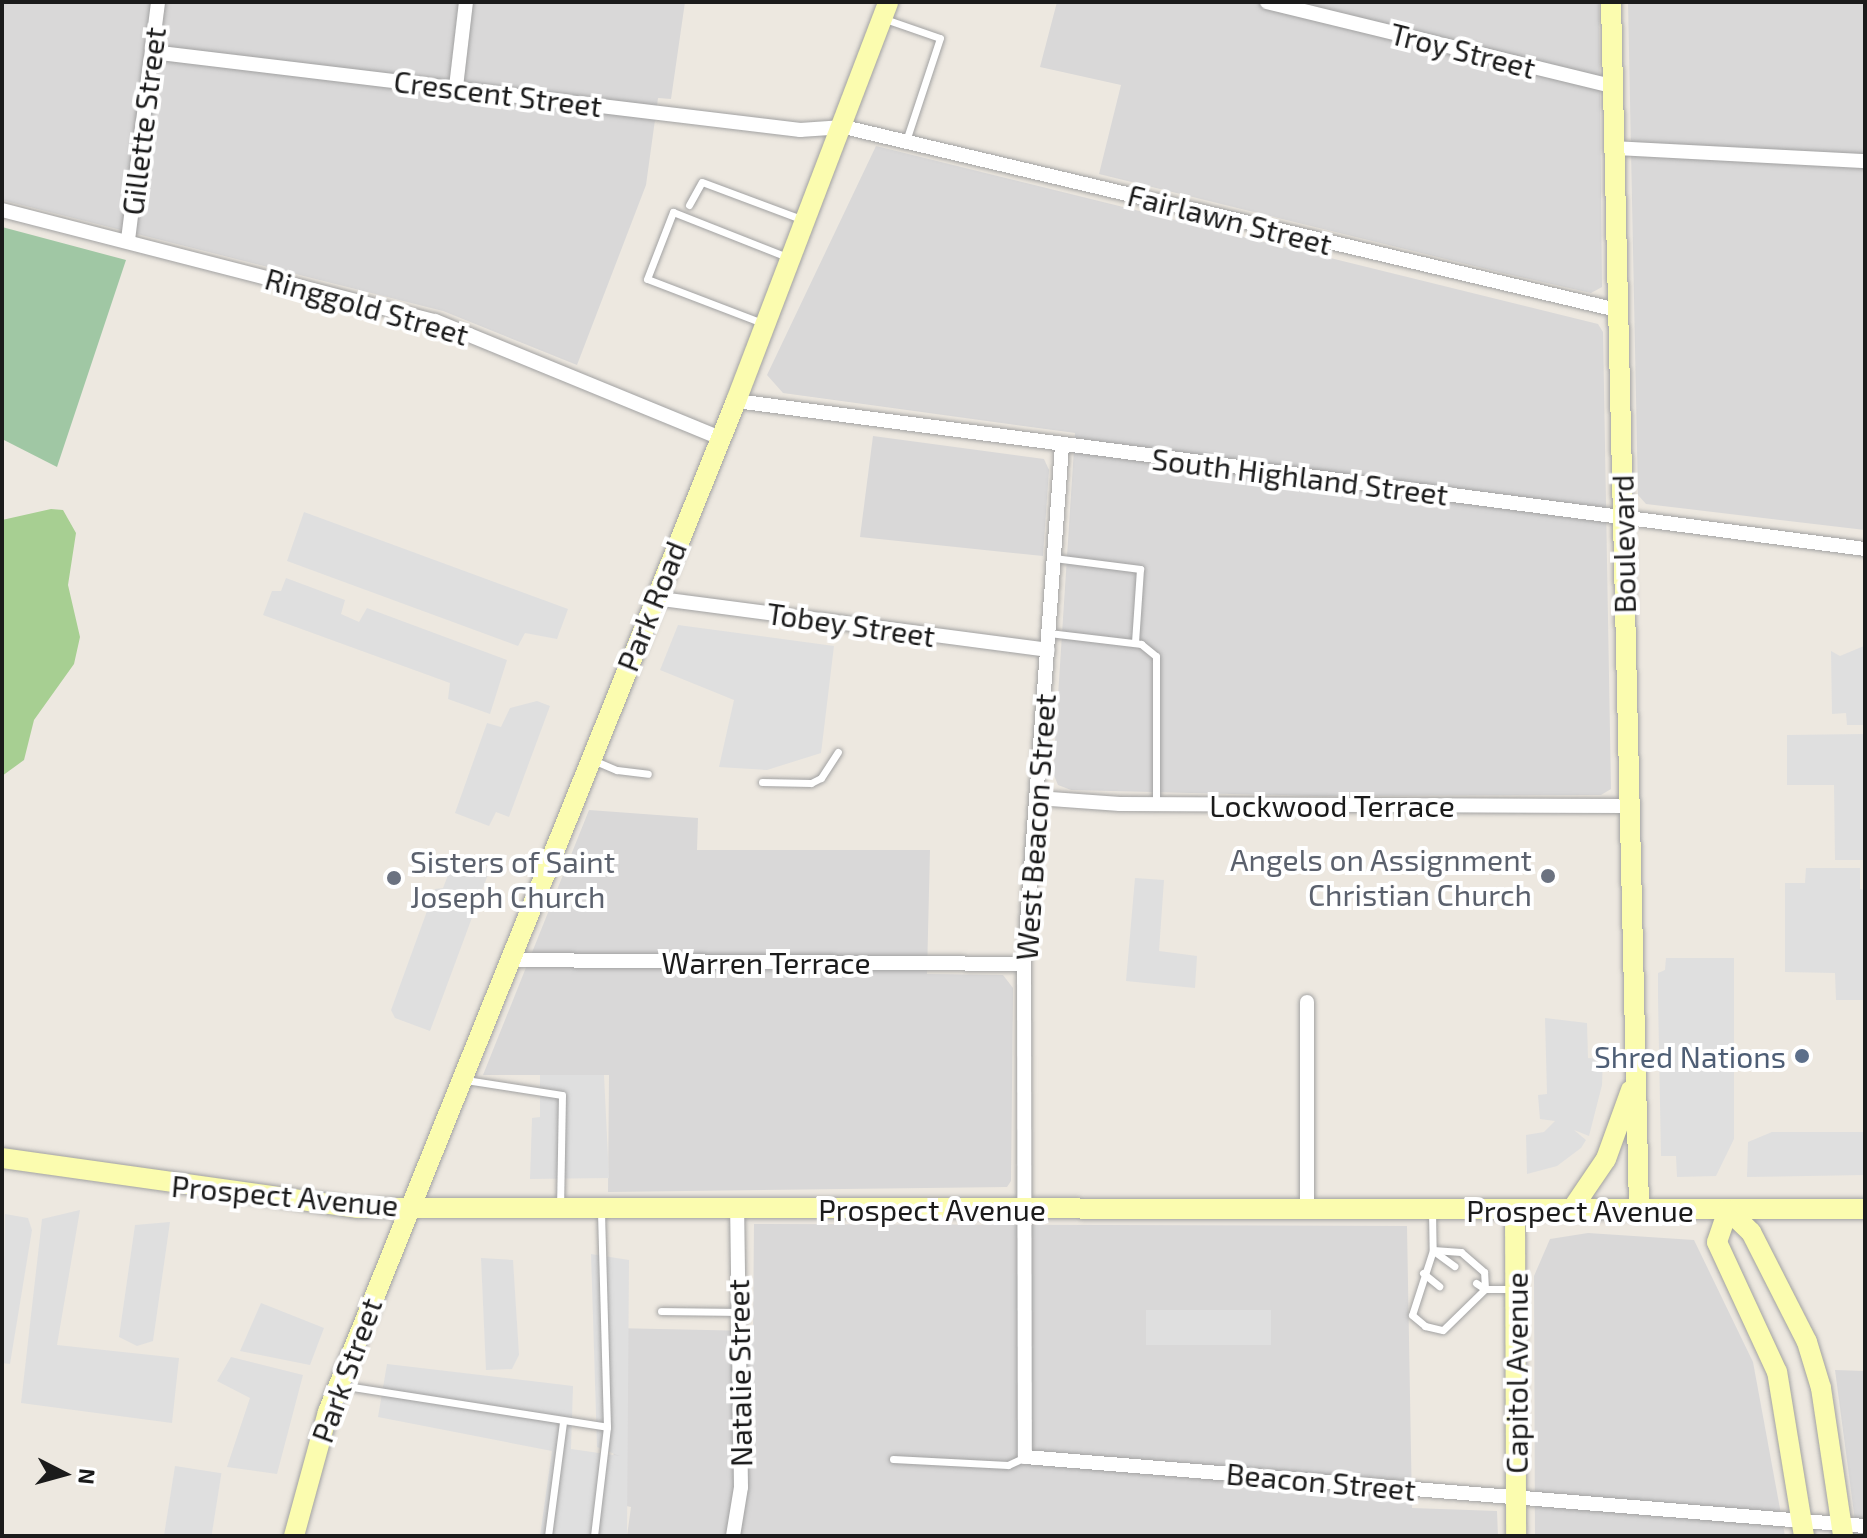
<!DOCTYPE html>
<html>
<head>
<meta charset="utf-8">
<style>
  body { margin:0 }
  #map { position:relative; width:1867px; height:1538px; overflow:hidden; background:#ede8e0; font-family:"Exo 2",sans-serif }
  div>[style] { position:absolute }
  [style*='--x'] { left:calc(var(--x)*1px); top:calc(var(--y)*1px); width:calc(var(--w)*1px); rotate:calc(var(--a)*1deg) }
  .residential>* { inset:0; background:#d9d8d8 }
  .forest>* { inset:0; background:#a7cf92 }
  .cemetery>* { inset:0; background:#a0c7a4 }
  .parking>* { inset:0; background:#dfdfdf; transform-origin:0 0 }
  .roads { filter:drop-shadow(0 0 2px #a2a2a2) drop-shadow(0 0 2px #a2a2a2) }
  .lane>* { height:7px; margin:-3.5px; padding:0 3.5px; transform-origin:3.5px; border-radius:3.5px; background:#fff }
  .street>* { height:14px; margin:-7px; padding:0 7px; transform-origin:7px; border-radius:7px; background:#fff }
  .secondary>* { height:20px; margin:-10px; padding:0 10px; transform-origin:10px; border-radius:10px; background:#fbfcaf }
  .dots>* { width:22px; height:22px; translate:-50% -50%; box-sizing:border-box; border:4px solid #fff; border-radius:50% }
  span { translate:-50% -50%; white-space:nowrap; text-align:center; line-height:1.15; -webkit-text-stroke:8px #fff; paint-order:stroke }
  .street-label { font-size:30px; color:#1b1b1b }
  .worship-label { font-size:30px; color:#5b616d }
  .right { translate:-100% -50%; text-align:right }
  .left { translate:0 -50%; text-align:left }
  .service-label { font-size:30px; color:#4e5e75 }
  .frame { position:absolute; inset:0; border:4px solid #1b1b1b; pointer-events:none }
  .north { position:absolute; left:24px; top:1434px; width:80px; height:80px; -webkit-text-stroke:6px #fff; paint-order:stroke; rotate:96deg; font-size:22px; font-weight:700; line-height:32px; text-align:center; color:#1b1b1b }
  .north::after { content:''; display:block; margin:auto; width:28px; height:36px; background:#1b1b1b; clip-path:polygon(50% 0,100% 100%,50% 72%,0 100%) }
</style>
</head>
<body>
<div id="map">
  <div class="residential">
    <i style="clip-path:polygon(2px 2px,685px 2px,671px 99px,658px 98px,646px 185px,577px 365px,443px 311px,2px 200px)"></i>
    <i style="clip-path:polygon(1057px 2px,1599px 2px,1602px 287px,1591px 293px,1503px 273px,1099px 174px,1121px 85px,1040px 67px)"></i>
    <i style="clip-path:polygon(1628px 2px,1865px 2px,1865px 530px,1646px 504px,1638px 495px)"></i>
    <i style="clip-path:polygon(876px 146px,1598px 324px,1603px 332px,1611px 789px,1601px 795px,1316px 796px,1071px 790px,1058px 785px,1053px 773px,1075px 433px,783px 393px,767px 375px)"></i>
    <i style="clip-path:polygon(873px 436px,1044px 459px,1049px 470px,1043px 556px,860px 537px)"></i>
    <i style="clip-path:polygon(589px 810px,698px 818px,697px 850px,930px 850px,927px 974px,1003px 975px,1013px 988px,1011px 1181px,1007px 1187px,608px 1192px,609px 1075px,483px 1075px)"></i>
    <i style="clip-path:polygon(754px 1224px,1407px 1226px,1412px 1508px,1497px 1511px,1498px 1536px,627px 1536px,631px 1507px,608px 1502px,615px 1442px,613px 1328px,753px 1331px)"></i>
    <i style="clip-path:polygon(1588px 1233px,1694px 1240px,1753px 1362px,1785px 1536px,1535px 1536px,1534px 1276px,1550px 1239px)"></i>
    <i style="clip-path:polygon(1835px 1370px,1865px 1371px,1865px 1536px,1857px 1536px)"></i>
  </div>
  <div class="forest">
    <i style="clip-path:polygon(51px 509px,63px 510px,76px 533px,68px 585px,80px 637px,74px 664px,34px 720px,24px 760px,2px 776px,2px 520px)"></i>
  </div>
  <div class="cemetery">
    <i style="clip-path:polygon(2px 227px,126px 260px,57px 467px,2px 439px)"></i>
  </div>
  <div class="parking">
    <i style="clip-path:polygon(304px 512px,568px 609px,557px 639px,525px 633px,518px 646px,287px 561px)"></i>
    <i style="clip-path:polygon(286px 578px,345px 600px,341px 614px,359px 622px,367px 608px,507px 660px,490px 714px,448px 699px,450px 683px,263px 615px,272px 591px,281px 591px)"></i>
    <i style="clip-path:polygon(678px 625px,834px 646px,821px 753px,767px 770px,719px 767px,734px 700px,660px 670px)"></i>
    <i style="clip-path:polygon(1864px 646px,1864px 725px,1847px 725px,1846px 713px,1832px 714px,1831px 651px,1840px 656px)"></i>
    <i style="clip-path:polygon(537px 701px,550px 706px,509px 817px,496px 812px,489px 826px,455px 813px,487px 723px,501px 727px,510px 708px)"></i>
    <i style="clip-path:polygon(1865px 734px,1865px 860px,1835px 860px,1834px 785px,1787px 785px,1787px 735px)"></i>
    <i style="clip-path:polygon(455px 857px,490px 869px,430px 1031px,395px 1018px,391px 1010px,435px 889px,443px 888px)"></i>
    <i style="clip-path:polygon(1806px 868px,1860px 868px,1860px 889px,1865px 890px,1865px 1000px,1836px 1000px,1835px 973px,1785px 972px,1785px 883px,1805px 883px)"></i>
    <i style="clip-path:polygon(1135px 878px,1164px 880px,1159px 951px,1197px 956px,1195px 988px,1126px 981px)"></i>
    <i style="clip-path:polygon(1666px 958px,1734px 958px,1734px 1139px,1716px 1176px,1677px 1177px,1676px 1156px,1661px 1156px,1658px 998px,1658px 973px,1665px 970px)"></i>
    <i style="clip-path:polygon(1545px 1018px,1587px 1023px,1588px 1058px,1603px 1059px,1602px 1085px,1589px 1136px,1574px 1130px,1586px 1140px,1581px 1148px,1557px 1166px,1527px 1174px,1526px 1135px,1544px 1132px,1555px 1121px,1540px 1119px,1538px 1095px,1547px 1094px)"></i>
    <i style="clip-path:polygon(540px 1075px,604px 1075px,609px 1178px,530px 1179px,532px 1118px,540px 1117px)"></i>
    <i style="clip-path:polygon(1772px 1132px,1865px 1132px,1865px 1175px,1747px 1177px,1748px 1142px)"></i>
    <i style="clip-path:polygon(80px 1210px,57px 1345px,179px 1358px,172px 1423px,21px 1403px,42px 1219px)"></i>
    <i style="clip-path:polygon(5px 1214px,28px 1218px,32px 1230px,10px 1364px,2px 1363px)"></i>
    <i style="clip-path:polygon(170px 1222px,153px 1341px,137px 1346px,119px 1337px,135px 1225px)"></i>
    <i style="clip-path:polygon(591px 1254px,629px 1260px,627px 1536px,540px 1536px,552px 1451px,378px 1417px,387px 1364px,573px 1386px,571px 1449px,620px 1456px,597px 1447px)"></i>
    <i style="clip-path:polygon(481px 1258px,513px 1260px,519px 1355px,512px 1369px,486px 1370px)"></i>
    <i style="clip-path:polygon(261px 1303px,324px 1328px,310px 1365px,240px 1351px)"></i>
    <i style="left:1146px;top:1310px;width:125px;height:35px"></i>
    <i style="clip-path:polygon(231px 1357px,303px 1375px,277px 1474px,227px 1467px,250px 1398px,217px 1381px)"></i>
    <i style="left:175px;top:1466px;width:47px;height:71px;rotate:9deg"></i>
  </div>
  <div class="roads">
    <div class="lane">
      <i style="--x:885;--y:19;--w:58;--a:19.1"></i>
      <i style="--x:940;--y:38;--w:108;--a:108.3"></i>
      <i style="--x:689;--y:205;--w:26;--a:-61"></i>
      <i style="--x:702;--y:182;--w:106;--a:20.5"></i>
      <i style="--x:765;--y:324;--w:126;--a:-159.1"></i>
      <i style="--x:647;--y:279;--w:72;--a:-68.8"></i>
      <i style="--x:673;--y:212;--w:126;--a:21.5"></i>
      <i style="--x:1054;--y:558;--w:87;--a:7.3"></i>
      <i style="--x:1140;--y:569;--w:74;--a:93.9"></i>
      <i style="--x:1049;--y:633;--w:93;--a:6.8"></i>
      <i style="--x:1141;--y:644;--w:19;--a:39"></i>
      <i style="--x:1156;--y:656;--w:148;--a:90"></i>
      <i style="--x:593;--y:760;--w:26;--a:23"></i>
      <i style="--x:617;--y:770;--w:31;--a:7"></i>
      <i style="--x:762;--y:782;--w:49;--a:1.2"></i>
      <i style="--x:811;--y:783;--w:11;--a:-27"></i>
      <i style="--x:821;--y:778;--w:31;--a:-57"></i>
      <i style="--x:466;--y:1080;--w:97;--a:8.9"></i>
      <i style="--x:562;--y:1095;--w:110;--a:91"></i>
      <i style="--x:1432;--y:1211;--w:39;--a:89"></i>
      <i style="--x:1433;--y:1250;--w:68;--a:107.9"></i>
      <i style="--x:1412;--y:1315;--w:17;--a:40"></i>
      <i style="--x:1425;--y:1326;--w:18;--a:13"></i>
      <i style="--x:1443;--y:1330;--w:59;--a:-44.3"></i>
      <i style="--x:1485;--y:1289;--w:17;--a:-93"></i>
      <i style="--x:1484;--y:1272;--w:30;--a:-139"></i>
      <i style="--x:1461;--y:1252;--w:28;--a:-176"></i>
      <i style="--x:1435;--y:1252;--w:24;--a:36"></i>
      <i style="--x:1423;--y:1273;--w:21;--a:39"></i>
      <i style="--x:1476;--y:1283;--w:11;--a:34"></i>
      <i style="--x:1485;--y:1289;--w:28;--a:0"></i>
      <i style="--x:661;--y:1311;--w:77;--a:0.7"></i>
      <i style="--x:340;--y:1385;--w:270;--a:8.9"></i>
      <i style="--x:893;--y:1459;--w:115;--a:3"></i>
      <i style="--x:1008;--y:1465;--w:19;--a:-25"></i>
      <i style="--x:548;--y:1536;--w:115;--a:-82.5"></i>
      <i style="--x:594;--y:1536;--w:110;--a:-83.2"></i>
      <i style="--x:607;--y:1427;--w:216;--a:-91.6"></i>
    </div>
    <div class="street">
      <i style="--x:1267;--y:2;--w:355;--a:13.7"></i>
      <i style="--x:152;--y:52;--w:653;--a:6.86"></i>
      <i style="--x:800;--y:130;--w:44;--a:-3.9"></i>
      <i style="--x:844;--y:127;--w:794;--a:13.32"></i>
      <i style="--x:456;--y:87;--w:86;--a:-83.3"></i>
      <i style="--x:1614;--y:148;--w:251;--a:3"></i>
      <i style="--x:2;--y:210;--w:447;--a:14.4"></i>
      <i style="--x:435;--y:321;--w:308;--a:22.3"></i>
      <i style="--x:128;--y:240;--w:240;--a:-82.8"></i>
      <i style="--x:736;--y:401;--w:1139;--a:7.47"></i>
      <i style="--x:1062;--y:446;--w:519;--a:94.2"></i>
      <i style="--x:1024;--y:964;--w:493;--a:89.9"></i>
      <i style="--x:1025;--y:1457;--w:843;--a:4.7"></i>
      <i style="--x:654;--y:598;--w:397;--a:7.5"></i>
      <i style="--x:1037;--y:798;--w:83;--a:4.1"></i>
      <i style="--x:1120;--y:804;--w:507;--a:0.23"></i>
      <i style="--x:508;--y:960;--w:516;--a:0.44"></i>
      <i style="--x:1307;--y:1209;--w:207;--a:-90"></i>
      <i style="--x:733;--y:1536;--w:50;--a:-80.7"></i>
      <i style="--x:741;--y:1487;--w:278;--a:-90.8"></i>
    </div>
    <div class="secondary">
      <i style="--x:1611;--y:2;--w:1208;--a:88.67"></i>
      <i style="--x:2;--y:1158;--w:359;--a:8"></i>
      <i style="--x:357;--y:1208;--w:1508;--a:0.04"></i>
      <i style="--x:1515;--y:1209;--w:327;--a:89.8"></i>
      <i style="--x:1572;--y:1209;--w:60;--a:-55.8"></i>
      <i style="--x:1606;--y:1159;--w:73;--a:-70.1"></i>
      <i style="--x:294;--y:1536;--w:129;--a:-74.7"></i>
      <i style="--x:328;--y:1412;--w:1090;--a:-68.02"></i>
      <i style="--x:736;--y:401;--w:427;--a:-69.1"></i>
      <i style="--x:1804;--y:1536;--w:166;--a:-99.3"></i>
      <i style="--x:1777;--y:1372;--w:143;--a:-114.8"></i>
      <i style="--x:1717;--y:1242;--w:34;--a:-71"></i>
      <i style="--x:1728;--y:1210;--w:32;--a:44"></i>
      <i style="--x:1751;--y:1232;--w:123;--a:63"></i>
      <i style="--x:1807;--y:1342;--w:48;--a:73.1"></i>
      <i style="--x:1821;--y:1388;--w:150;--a:81.5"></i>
    </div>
  </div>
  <div class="dots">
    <i style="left:1548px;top:876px;background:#6b7280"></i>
    <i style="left:394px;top:878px;background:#6b7280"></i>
    <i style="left:1802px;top:1056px;background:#5c6f8a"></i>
  </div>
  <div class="street-label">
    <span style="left:1463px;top:50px;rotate:14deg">Troy Street</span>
    <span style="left:498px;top:93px;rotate:7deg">Crescent Street</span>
    <span style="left:143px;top:121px;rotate:-83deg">Gillette Street</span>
    <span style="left:1230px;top:219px;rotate:14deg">Fairlawn Street</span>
    <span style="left:367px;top:306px;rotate:16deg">Ringgold Street</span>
    <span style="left:1300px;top:476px;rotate:7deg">South Highland Street</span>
    <span style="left:1623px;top:544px;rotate:-91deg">Boulevard</span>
    <span style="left:651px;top:606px;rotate:-68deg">Park Road</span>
    <span style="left:851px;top:624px;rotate:8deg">Tobey Street</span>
    <span style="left:1332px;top:805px">Lockwood Terrace</span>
    <span style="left:1035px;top:827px;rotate:-86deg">West Beacon Street</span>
    <span style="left:766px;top:962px">Warren Terrace</span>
    <span style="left:285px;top:1195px;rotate:5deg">Prospect Avenue</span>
    <span style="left:932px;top:1209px">Prospect Avenue</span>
    <span style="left:1580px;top:1210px">Prospect Avenue</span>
    <span style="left:346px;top:1370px;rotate:-70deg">Park Street</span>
    <span style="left:739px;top:1373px;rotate:-91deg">Natalie Street</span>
    <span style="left:1516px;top:1373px;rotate:-90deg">Capitol Avenue</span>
    <span style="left:1321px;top:1481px;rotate:5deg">Beacon Street</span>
  </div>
  <div class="worship-label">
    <span class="right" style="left:1532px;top:876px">Angels on Assignment<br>Christian Church</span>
    <span class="left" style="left:410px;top:878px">Sisters of Saint<br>Joseph Church</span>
  </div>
  <div class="service-label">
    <span class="right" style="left:1786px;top:1056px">Shred Nations</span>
  </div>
  <div class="frame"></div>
  <div class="north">N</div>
</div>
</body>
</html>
